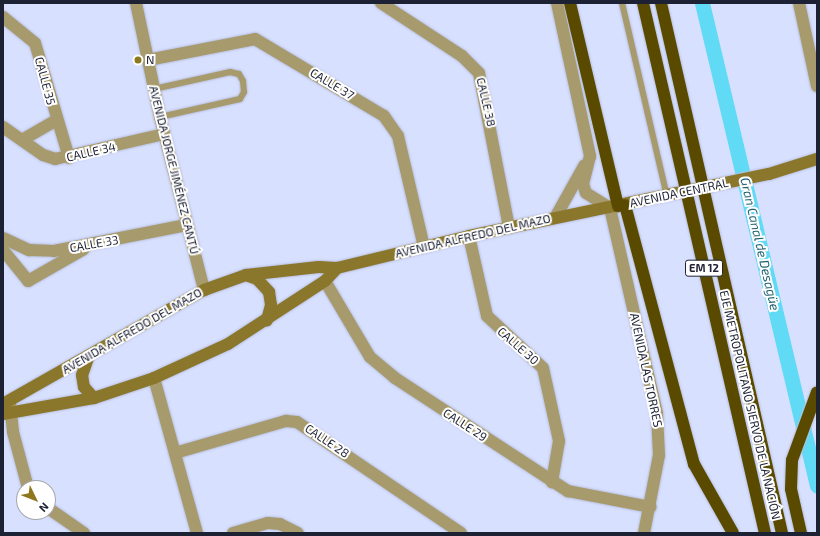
<!DOCTYPE html>
<html>
<head>
<meta charset="utf-8">
<style>
  body { margin:0 }
  #map { position:relative; width:820px; height:536px; overflow:hidden; background:#d8e0ff; font-family:"Exo 2",sans-serif }
  div>[style] { position:absolute }
  [style*='--x'] { left:calc(var(--x)*1px); top:calc(var(--y)*1px); width:calc(var(--w)*1px); rotate:calc(var(--a)*1deg) }
  .canal>* { height:15px; margin:-7.5px; padding:0 7.5px; transform-origin:7.5px; border-radius:7.5px; background:#61daf5 }
  .roads { filter:drop-shadow(0 0 1px #b6beda) drop-shadow(0 0 1px #b6beda) }
  .lane>* { height:6px; margin:-3px; padding:0 3px; transform-origin:3px; border-radius:3px; background:#a79a6d }
  .street>* { height:12px; margin:-6px; padding:0 6px; transform-origin:6px; border-radius:6px; background:#a79a6d }
  .secondary>* { height:12px; margin:-6px; padding:0 6px; transform-origin:6px; border-radius:6px; background:#8a772c }
  .highway>* { height:12px; margin:-6px; padding:0 6px; transform-origin:6px; border-radius:6px; background:#5a4a00 }
  .bridges { filter:drop-shadow(0 0 1px #b6beda) drop-shadow(0 0 1px #b6beda) }
  .highway-bridge>* { height:12px; margin:-6px; padding:0 6px; transform-origin:6px; border-radius:6px; background:#5a4a00 }
  .dots>* { width:11px; height:11px; translate:-50% -50%; box-sizing:border-box; border:2px solid #fff; border-radius:50% }
  span { translate:-50% -50%; white-space:nowrap; text-align:center; line-height:1.15; -webkit-text-stroke:4px #fff; paint-order:stroke }
  .shield-label span { padding:1px 3px; background:#fff; border:1px solid; border-radius:3px; -webkit-text-stroke-width:0 }
  .shield-label { font-size:11px; color:#1d2134; font-weight:700 }
  .poi-label { font-size:12px; color:#1d2134 }
  .left { translate:0 -50%; text-align:left }
  .street-label { font-size:12px; color:#1d2134 }
  .water-label { font-size:13px; color:#1e616f; font-style:italic }
  .frame { position:absolute; inset:0; border:4px solid #1d2134; pointer-events:none }
  .north { position:absolute; left:16px; top:480px; width:40px; height:40px; box-sizing:border-box; background:#fff; border:1px solid #a5a6ae; border-radius:50%; rotate:133deg; font-size:11px; font-weight:700; line-height:16px; text-align:center; color:#1d2134 }
  .north::after { content:''; display:block; margin:auto; width:14px; height:18px; background:#8e781d; clip-path:polygon(50% 0,100% 100%,50% 72%,0 100%) }
</style>
</head>
<body>
<div id="map">
  <div class="canal">
    <i style="--x:702;--y:3;--w:496;--a:76.6"></i>
  </div>
  <div class="roads">
    <div class="lane">
      <i style="--x:622;--y:3;--w:198;--a:76.9"></i>
      <i style="--x:154;--y:89;--w:78;--a:-12.6"></i>
      <i style="--x:230;--y:72;--w:9;--a:13"></i>
      <i style="--x:239;--y:74;--w:8;--a:60"></i>
      <i style="--x:243;--y:81;--w:11;--a:85"></i>
      <i style="--x:244;--y:92;--w:8;--a:120"></i>
      <i style="--x:240;--y:99;--w:82;--a:167.3"></i>
    </div>
    <div class="street">
      <i style="--x:136;--y:3;--w:116;--a:78.1"></i>
      <i style="--x:160;--y:117;--w:179;--a:75.7"></i>
      <i style="--x:381;--y:3;--w:97;--a:33.2"></i>
      <i style="--x:462;--y:56;--w:24;--a:45"></i>
      <i style="--x:479;--y:73;--w:158;--a:79"></i>
      <i style="--x:557;--y:3;--w:157;--a:77.8"></i>
      <i style="--x:590;--y:156;--w:29;--a:104"></i>
      <i style="--x:583;--y:184;--w:9;--a:72"></i>
      <i style="--x:586;--y:193;--w:28;--a:32"></i>
      <i style="--x:610;--y:208;--w:211;--a:77.1"></i>
      <i style="--x:657;--y:414;--w:41;--a:87.2"></i>
      <i style="--x:659;--y:455;--w:79;--a:100.9"></i>
      <i style="--x:799;--y:3;--w:85;--a:77.8"></i>
      <i style="--x:3;--y:17;--w:41;--a:39.1"></i>
      <i style="--x:35;--y:43;--w:120;--a:73.5"></i>
      <i style="--x:148;--y:60;--w:109;--a:-11.1"></i>
      <i style="--x:255;--y:39;--w:150;--a:30.8"></i>
      <i style="--x:384;--y:116;--w:24;--a:55"></i>
      <i style="--x:398;--y:136;--w:114;--a:76.8"></i>
      <i style="--x:3;--y:127;--w:49;--a:35"></i>
      <i style="--x:43;--y:155;--w:13;--a:18"></i>
      <i style="--x:55;--y:159;--w:112;--a:-12.9"></i>
      <i style="--x:22;--y:140;--w:39;--a:-30"></i>
      <i style="--x:555;--y:218;--w:60;--a:-60.9"></i>
      <i style="--x:469;--y:236;--w:82;--a:77.3"></i>
      <i style="--x:487;--y:316;--w:76;--a:42.9"></i>
      <i style="--x:543;--y:368;--w:75;--a:77.6"></i>
      <i style="--x:559;--y:441;--w:42;--a:99.7"></i>
      <i style="--x:3;--y:238;--w:29;--a:25"></i>
      <i style="--x:29;--y:250;--w:25;--a:2"></i>
      <i style="--x:54;--y:251;--w:135;--a:-11.1"></i>
      <i style="--x:3;--y:250;--w:40;--a:51"></i>
      <i style="--x:28;--y:281;--w:64;--a:-29.7"></i>
      <i style="--x:325;--y:281;--w:88;--a:59.4"></i>
      <i style="--x:370;--y:357;--w:33;--a:40"></i>
      <i style="--x:395;--y:378;--w:207;--a:33.2"></i>
      <i style="--x:568;--y:491;--w:84;--a:11"></i>
      <i style="--x:154;--y:378;--w:161;--a:74.5"></i>
      <i style="--x:10;--y:403;--w:29;--a:84"></i>
      <i style="--x:13;--y:432;--w:58;--a:75"></i>
      <i style="--x:175;--y:453;--w:116;--a:-16.1"></i>
      <i style="--x:286;--y:421;--w:11;--a:5"></i>
      <i style="--x:297;--y:422;--w:198;--a:34.1"></i>
      <i style="--x:48;--y:508;--w:44;--a:34.8"></i>
      <i style="--x:233;--y:533;--w:36;--a:-16"></i>
      <i style="--x:268;--y:523;--w:12;--a:5"></i>
      <i style="--x:280;--y:524;--w:20;--a:27"></i>
    </div>
    <div class="secondary">
      <i style="--x:246;--y:275;--w:12;--a:20"></i>
      <i style="--x:257;--y:279;--w:18;--a:47"></i>
      <i style="--x:269;--y:292;--w:13;--a:81"></i>
      <i style="--x:271;--y:305;--w:16;--a:105"></i>
      <i style="--x:88;--y:358;--w:18;--a:109"></i>
      <i style="--x:82;--y:375;--w:12;--a:81"></i>
      <i style="--x:84;--y:387;--w:15;--a:48"></i>
      <i style="--x:3;--y:404;--w:231;--a:-29.6"></i>
      <i style="--x:204;--y:290;--w:45;--a:-19.7"></i>
      <i style="--x:246;--y:275;--w:73;--a:-6.3"></i>
      <i style="--x:319;--y:267;--w:18;--a:3"></i>
      <i style="--x:337;--y:268;--w:136;--a:-13.6"></i>
      <i style="--x:469;--y:236;--w:306;--a:-11.7"></i>
      <i style="--x:769;--y:174;--w:50;--a:-17.4"></i>
      <i style="--x:3;--y:414;--w:92;--a:-10"></i>
      <i style="--x:94;--y:398;--w:63;--a:-18.4"></i>
      <i style="--x:154;--y:378;--w:81;--a:-24.7"></i>
      <i style="--x:228;--y:344;--w:116;--a:-33"></i>
      <i style="--x:325;--y:281;--w:18;--a:-47"></i>
    </div>
    <div class="highway">
      <i style="--x:570;--y:3;--w:209;--a:76.7"></i>
      <i style="--x:625;--y:205;--w:268;--a:75.1"></i>
      <i style="--x:694;--y:464;--w:79;--a:60.5"></i>
      <i style="--x:801;--y:533;--w:45;--a:-102.8"></i>
      <i style="--x:791;--y:489;--w:29;--a:-88"></i>
      <i style="--x:792;--y:460;--w:72;--a:-69.8"></i>
    </div>
  </div>
  <div class="bridges">
    <div class="highway-bridge">
      <i style="--x:643;--y:3;--w:544;--a:77.04"></i>
      <i style="--x:661;--y:3;--w:544;--a:77.14"></i>
    </div>
  </div>
  <div class="dots">
    <i style="left:138px;top:60px;background:#8e781d"></i>
  </div>
  <div class="shield-label">
    <span style="left:704px;top:268px">EM 12</span>
  </div>
  <div class="poi-label">
    <span class="left" style="left:146px;top:60px">N</span>
  </div>
  <div class="street-label">
    <span style="left:45px;top:81px;rotate:75deg">CALLE 35</span>
    <span style="left:332px;top:84px;rotate:31deg">CALLE 37</span>
    <span style="left:486px;top:102px;rotate:77deg">CALLE 38</span>
    <span style="left:91px;top:152px;rotate:-13deg">CALLE 34</span>
    <span style="left:174px;top:170px;rotate:76deg">AVENIDA JORGE JIMÉNEZ CANTÚ</span>
    <span style="left:679px;top:193px;rotate:-12deg">AVENIDA CENTRAL</span>
    <span style="left:473px;top:236px;rotate:-13deg">AVENIDA ALFREDO DEL MAZO</span>
    <span style="left:94px;top:244px;rotate:-10deg">CALLE 33</span>
    <span style="left:132px;top:331px;rotate:-30deg">AVENIDA ALFREDO DEL MAZO</span>
    <span style="left:518px;top:346px;rotate:41deg">CALLE 30</span>
    <span style="left:646px;top:370px;rotate:78deg">AVENIDA LAS TORRES</span>
    <span style="left:750px;top:405px;rotate:77deg">EJE METROPOLITANO SIERVO DE LA NACIÓN</span>
    <span style="left:465px;top:425px;rotate:33deg">CALLE 29</span>
    <span style="left:327px;top:441px;rotate:34deg">CALLE 28</span>
  </div>
  <div class="water-label">
    <span style="left:760px;top:244px;rotate:77deg">Gran Canal de Desagüe</span>
  </div>
  <div class="frame"></div>
  <div class="north">N</div>
</div>
</body>
</html>
